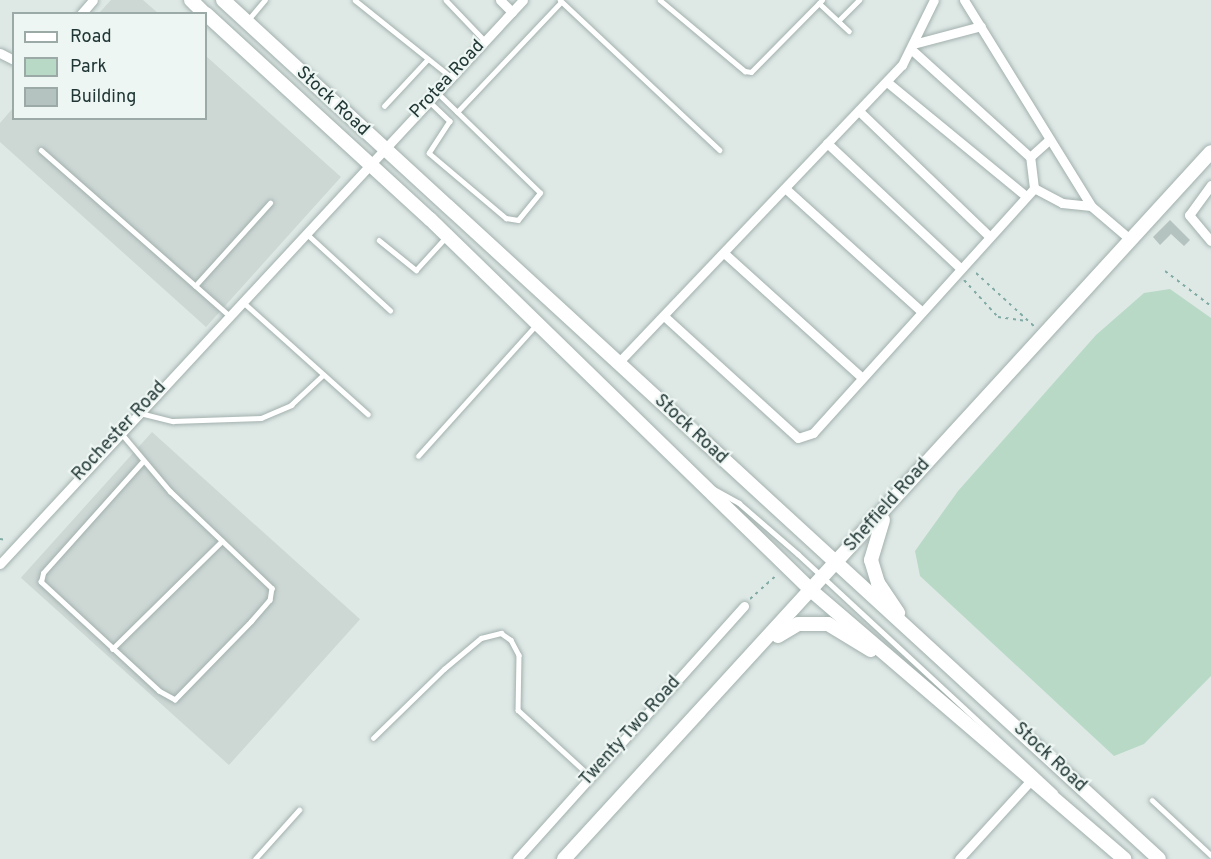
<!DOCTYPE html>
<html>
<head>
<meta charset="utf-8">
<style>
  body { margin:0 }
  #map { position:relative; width:1211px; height:859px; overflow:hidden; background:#dee9e6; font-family:Overpass,sans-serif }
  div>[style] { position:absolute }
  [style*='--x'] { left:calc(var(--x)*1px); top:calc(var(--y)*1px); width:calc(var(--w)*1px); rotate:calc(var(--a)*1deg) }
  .built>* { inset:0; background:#cdd8d5; transform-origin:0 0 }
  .green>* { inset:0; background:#b8d9c6 }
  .building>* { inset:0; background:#b4c3bf }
  .path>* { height:2px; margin-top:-1px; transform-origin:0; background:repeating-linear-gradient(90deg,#81aaa4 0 3px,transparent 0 7.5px) }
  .roads { filter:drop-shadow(0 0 2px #a2b0ad) drop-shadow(0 0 2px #a2b0ad) }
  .lane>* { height:4.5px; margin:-2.25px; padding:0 2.25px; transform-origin:2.25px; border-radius:2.25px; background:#fff }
  .street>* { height:9px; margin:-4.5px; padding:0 4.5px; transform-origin:4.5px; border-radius:4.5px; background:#fff }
  .secondary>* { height:14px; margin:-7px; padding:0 7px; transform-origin:7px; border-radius:7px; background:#fff }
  span { translate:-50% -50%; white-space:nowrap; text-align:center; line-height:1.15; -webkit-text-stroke:4.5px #eef6f3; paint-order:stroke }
  .street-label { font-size:18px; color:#213735 }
  .legend { position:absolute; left:12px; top:12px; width:195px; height:108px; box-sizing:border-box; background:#eef6f3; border:2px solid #9caaa7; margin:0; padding:8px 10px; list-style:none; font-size:18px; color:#213735 }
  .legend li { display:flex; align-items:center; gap:12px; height:30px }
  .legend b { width:30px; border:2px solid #9caaa7 }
</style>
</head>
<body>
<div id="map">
  <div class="built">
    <i style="clip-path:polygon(111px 0,143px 0,158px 13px,99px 13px)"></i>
    <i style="clip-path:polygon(206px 56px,341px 177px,206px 327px,0 142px,0 123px,13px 108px,14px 118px,206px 118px)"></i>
    <i style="left:152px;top:432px;width:280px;height:196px;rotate:42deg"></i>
  </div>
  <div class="green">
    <i style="clip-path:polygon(1170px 289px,1211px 318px,1211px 676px,1144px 744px,1114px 756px,920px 576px,915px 551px,958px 491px,1096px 335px,1144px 293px)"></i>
  </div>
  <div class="building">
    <i style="clip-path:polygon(1170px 220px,1190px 240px,1184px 246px,1171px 234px,1160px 245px,1153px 237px)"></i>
  </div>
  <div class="path">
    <i style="--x:1165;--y:271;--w:58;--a:37.3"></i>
    <i style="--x:976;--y:273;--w:81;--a:42.5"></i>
    <i style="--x:964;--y:280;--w:50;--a:47.4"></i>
    <i style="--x:998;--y:317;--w:27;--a:8"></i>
    <i style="--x:0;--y:539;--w:7;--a:8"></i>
    <i style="--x:750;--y:599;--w:36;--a:-42"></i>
  </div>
  <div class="roads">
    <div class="lane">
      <i style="--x:355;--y:0;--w:123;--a:38.7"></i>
      <i style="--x:446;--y:0;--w:57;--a:46.4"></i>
      <i style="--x:560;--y:0;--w:219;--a:43.2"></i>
      <i style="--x:660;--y:0;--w:111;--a:39.9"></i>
      <i style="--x:745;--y:71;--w:6;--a:9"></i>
      <i style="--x:751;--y:72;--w:101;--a:-45.4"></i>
      <i style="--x:819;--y:3;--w:41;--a:43"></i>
      <i style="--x:248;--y:20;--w:26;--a:-50"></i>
      <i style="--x:838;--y:21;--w:30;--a:-45"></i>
      <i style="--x:429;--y:101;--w:29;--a:44"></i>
      <i style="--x:450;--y:121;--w:38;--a:123"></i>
      <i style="--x:429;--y:153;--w:101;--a:40.2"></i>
      <i style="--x:506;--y:218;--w:12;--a:9"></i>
      <i style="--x:518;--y:220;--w:35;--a:-51"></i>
      <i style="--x:540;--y:193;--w:144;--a:-135.8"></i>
      <i style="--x:384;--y:106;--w:64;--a:-46.9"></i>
      <i style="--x:457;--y:112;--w:151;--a:-46.6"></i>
      <i style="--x:41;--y:150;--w:252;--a:41.3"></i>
      <i style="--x:307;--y:234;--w:113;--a:42.5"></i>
      <i style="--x:379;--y:240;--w:48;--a:39"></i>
      <i style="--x:416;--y:270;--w:45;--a:-47.7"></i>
      <i style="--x:195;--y:286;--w:112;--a:-47.9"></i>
      <i style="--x:243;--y:302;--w:168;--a:41.9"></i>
      <i style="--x:140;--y:413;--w:34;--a:14"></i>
      <i style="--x:173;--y:421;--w:88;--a:-2"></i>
      <i style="--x:261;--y:418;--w:33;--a:-23"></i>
      <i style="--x:291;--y:405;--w:44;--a:-43.2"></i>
      <i style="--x:122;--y:434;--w:75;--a:49.9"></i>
      <i style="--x:170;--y:491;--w:141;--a:43.6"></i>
      <i style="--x:272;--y:588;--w:12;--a:99"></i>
      <i style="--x:270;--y:600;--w:28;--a:131"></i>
      <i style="--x:252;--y:621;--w:110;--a:134.3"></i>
      <i style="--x:175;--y:700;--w:18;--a:-151"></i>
      <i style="--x:159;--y:691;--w:161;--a:-137.3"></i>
      <i style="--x:41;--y:582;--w:9;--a:-77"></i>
      <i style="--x:43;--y:573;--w:150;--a:-48.2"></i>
      <i style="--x:418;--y:456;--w:178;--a:-48"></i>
      <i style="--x:714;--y:489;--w:29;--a:29"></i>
      <i style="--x:739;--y:503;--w:78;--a:40.8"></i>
      <i style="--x:798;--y:554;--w:350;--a:42.8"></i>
      <i style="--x:112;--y:649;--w:154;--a:-44.5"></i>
      <i style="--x:373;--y:738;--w:99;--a:-44.2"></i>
      <i style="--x:444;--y:669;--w:48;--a:-40"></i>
      <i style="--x:481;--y:638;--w:21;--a:-14"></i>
      <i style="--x:501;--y:633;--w:12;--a:35"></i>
      <i style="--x:511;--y:640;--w:17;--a:62"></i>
      <i style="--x:519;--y:655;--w:55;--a:91"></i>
      <i style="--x:518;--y:710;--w:99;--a:42.5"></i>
      <i style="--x:1152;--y:800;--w:81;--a:43"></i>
      <i style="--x:255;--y:859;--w:66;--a:-48.1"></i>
    </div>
    <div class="street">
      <i style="--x:500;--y:0;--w:17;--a:45"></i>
      <i style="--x:964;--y:0;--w:242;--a:58.3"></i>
      <i style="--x:1091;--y:206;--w:52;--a:40.4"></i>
      <i style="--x:81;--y:14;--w:18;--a:-49"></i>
      <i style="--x:917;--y:43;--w:66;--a:-14.9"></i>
      <i style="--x:0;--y:53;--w:16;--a:27"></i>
      <i style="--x:887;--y:82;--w:180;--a:39.4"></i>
      <i style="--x:859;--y:111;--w:180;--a:43.9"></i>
      <i style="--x:827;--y:143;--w:183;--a:43.2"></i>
      <i style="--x:1030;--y:157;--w:24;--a:-42"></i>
      <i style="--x:1211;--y:185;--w:37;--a:126"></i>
      <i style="--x:1189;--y:215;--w:34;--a:50"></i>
      <i style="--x:1034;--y:188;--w:32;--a:28"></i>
      <i style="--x:1062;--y:203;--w:29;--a:6"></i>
      <i style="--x:786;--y:189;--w:181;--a:42.1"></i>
      <i style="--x:724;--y:253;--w:185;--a:42.1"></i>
      <i style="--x:664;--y:316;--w:181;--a:42.3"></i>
      <i style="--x:798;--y:438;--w:16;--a:-18"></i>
      <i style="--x:813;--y:433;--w:330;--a:-47.9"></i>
      <i style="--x:1034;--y:188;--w:31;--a:-97"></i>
      <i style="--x:1030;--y:157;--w:158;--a:-137.8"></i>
      <i style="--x:617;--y:364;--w:413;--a:-46.4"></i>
      <i style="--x:902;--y:65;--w:72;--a:-63.8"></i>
      <i style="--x:0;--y:564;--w:769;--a:-47.16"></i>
      <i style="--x:517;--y:859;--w:340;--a:-48.1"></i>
      <i style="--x:959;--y:859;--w:108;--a:-47.6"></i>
    </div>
    <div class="secondary">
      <i style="--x:191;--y:0;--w:20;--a:45"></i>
      <i style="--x:223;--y:0;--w:1270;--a:42.54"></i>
      <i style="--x:206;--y:14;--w:304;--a:42.5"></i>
      <i style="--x:430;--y:219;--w:535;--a:44.24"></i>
      <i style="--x:813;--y:592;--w:410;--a:40.6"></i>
      <i style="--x:883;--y:520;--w:42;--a:106.7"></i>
      <i style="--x:871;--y:560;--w:24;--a:73"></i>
      <i style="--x:878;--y:583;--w:36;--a:56"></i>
      <i style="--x:778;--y:636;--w:23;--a:-31"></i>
      <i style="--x:798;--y:624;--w:30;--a:0"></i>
      <i style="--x:828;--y:624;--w:50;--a:31.2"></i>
      <i style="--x:564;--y:859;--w:958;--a:-47.54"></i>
    </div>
  </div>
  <div class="street-label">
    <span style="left:448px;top:80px;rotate:-47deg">Protea Road</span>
    <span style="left:332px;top:102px;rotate:43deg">Stock Road</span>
    <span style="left:690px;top:430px;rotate:43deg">Stock Road</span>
    <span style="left:120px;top:432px;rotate:-47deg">Rochester Road</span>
    <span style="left:888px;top:506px;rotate:-48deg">Sheffield Road</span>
    <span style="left:631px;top:732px;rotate:-48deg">Twenty Two Road</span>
    <span style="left:1049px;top:758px;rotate:43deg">Stock Road</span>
  </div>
  <ul class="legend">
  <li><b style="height:8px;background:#fff"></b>Road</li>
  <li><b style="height:16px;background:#b8d9c6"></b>Park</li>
  <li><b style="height:16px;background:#b4c3bf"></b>Building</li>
  </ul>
</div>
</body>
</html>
